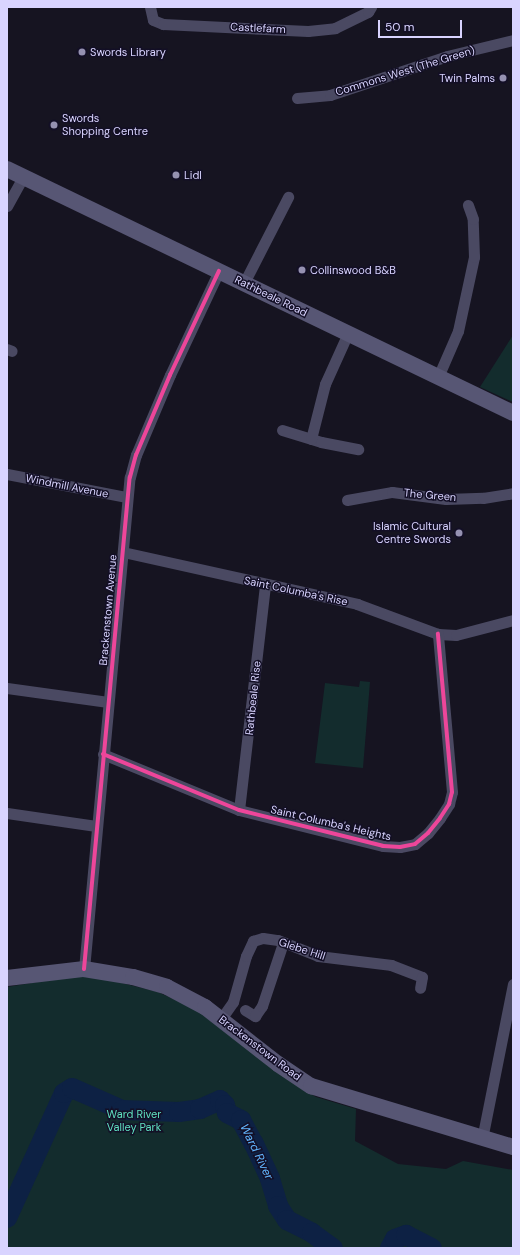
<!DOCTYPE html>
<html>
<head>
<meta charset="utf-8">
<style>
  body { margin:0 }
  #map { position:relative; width:520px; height:1255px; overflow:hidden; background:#161421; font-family:"DM Sans",sans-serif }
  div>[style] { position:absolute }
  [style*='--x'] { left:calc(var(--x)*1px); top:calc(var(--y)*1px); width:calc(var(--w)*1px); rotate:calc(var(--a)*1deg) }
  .green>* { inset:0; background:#132c2d }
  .river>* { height:20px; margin:-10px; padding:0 10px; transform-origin:10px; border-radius:10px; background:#0d2144 }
  .street>* { height:11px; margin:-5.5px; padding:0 5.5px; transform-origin:5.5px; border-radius:5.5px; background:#4a4962 }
  .secondary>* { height:16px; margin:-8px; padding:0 8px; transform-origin:8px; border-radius:8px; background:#575674 }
  .cycleway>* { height:4px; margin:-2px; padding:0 2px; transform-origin:2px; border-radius:2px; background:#ed469a }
  .dots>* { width:11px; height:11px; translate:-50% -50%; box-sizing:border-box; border:2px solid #130f26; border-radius:50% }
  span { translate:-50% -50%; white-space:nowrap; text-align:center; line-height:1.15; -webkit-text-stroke:3px #130f26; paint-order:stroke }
  .street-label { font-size:11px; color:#d9d4ff }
  .poi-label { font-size:11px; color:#d9d4ff }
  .left { translate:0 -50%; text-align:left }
  .right { translate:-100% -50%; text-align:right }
  .park-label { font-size:11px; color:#5fe0c0 }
  .water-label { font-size:12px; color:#62b6ff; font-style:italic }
  .frame { position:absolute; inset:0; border:8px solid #d9d4ff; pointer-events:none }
  .scale { position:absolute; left:378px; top:20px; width:84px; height:18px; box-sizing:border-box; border:2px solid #d9d4ff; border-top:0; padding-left:5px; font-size:12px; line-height:14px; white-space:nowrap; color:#d9d4ff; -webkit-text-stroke:3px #130f26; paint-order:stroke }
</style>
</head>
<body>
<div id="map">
  <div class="green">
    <i style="clip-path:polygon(513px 335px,513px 402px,480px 387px)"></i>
    <i style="clip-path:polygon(360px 681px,370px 682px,363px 768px,315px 763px,325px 683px,359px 687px)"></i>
    <i style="clip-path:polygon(74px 976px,106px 979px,158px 992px,195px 1009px,291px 1082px,316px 1097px,356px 1109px,355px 1141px,398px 1164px,446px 1169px,463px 1161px,513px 1170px,513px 1248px,7px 1248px,7px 987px)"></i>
  </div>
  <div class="river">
    <i style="--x:7;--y:1218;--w:137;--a:-65.5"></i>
    <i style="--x:64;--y:1093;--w:9;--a:-32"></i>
    <i style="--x:72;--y:1088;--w:55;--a:23.7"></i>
    <i style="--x:122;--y:1110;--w:57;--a:2"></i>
    <i style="--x:179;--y:1112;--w:21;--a:-8"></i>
    <i style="--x:200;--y:1109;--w:22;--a:-24"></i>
    <i style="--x:220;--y:1100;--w:7;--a:45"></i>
    <i style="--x:225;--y:1105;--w:8;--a:76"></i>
    <i style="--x:227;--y:1113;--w:16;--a:27"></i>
    <i style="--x:241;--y:1120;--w:27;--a:62"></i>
    <i style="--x:254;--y:1144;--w:38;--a:65"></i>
    <i style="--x:270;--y:1179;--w:28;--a:73"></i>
    <i style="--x:278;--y:1206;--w:17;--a:57"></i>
    <i style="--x:287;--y:1220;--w:28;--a:27"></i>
    <i style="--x:312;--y:1233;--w:26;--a:36"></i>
    <i style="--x:390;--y:1248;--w:10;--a:-61"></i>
    <i style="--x:395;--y:1239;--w:12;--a:-20"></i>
    <i style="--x:406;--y:1235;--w:29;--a:27"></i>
  </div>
  <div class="street">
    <i style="--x:150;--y:7;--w:13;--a:77"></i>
    <i style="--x:153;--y:20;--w:11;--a:22"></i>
    <i style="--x:163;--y:24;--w:145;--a:2.8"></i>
    <i style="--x:308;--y:31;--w:27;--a:-6"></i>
    <i style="--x:335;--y:28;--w:37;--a:-26"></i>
    <i style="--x:368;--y:12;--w:6;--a:-59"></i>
    <i style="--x:297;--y:98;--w:33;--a:-5"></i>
    <i style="--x:330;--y:95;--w:123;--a:-18.4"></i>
    <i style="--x:447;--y:56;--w:68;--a:-13.6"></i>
    <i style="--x:7;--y:206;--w:33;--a:-61"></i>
    <i style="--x:244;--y:283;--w:97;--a:-62.9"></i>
    <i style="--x:7;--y:349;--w:5;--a:22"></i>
    <i style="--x:438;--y:377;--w:50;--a:-66.5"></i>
    <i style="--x:458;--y:331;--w:76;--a:-77.8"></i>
    <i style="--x:474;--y:257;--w:38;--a:-92"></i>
    <i style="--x:473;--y:219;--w:15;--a:-110"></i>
    <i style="--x:282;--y:430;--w:41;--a:17.1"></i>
    <i style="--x:321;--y:442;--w:38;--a:11"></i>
    <i style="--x:311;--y:439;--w:57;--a:-75.7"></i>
    <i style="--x:325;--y:384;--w:56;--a:-65.7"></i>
    <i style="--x:7;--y:474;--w:122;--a:10.9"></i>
    <i style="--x:347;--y:500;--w:46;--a:-10.1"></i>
    <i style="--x:392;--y:492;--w:54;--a:7.4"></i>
    <i style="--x:446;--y:499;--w:37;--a:-2"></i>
    <i style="--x:483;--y:498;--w:30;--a:-9"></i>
    <i style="--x:123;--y:552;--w:240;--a:12.5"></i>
    <i style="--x:357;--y:604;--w:86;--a:20.3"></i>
    <i style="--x:438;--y:634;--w:18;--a:3"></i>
    <i style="--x:456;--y:635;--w:59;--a:-14.7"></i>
    <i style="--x:7;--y:688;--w:102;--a:7.9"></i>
    <i style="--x:103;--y:754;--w:147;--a:22.4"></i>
    <i style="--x:239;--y:810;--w:148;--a:14"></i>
    <i style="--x:383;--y:846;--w:17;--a:3"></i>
    <i style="--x:400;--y:847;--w:15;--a:-11"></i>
    <i style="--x:415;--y:844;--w:17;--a:-40"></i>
    <i style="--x:428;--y:833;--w:19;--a:-51"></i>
    <i style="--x:440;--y:818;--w:17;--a:-57"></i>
    <i style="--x:449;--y:804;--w:12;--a:-76"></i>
    <i style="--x:452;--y:792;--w:159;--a:-95.1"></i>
    <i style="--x:239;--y:810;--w:226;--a:-83.4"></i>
    <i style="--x:7;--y:813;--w:90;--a:8.3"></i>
    <i style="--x:84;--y:969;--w:494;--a:-84.7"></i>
    <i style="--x:130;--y:477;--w:23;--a:-75"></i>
    <i style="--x:136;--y:455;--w:87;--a:-67"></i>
    <i style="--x:170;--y:375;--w:115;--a:-64.8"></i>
    <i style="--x:245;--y:1010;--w:12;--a:31"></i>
    <i style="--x:255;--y:1016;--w:12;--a:-55"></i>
    <i style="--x:262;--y:1006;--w:66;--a:-71.6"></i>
    <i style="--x:221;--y:1019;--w:21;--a:-55"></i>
    <i style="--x:233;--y:1002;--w:48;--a:-74.2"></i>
    <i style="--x:246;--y:956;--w:17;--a:-65"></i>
    <i style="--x:253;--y:941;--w:10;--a:-17"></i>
    <i style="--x:263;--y:938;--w:15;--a:8"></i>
    <i style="--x:278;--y:940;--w:43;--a:21.8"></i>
    <i style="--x:318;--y:956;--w:74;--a:7"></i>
    <i style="--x:391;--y:965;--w:33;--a:21"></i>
    <i style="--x:422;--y:977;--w:11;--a:100"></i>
    <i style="--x:482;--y:1139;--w:158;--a:-78.7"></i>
  </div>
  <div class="secondary">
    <i style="--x:7;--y:169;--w:562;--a:25.74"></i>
    <i style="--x:7;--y:978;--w:78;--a:-6.7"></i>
    <i style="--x:84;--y:969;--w:50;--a:9.3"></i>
    <i style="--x:133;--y:977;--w:35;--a:16"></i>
    <i style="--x:167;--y:987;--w:43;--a:27.8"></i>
    <i style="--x:205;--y:1007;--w:93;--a:38"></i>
    <i style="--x:278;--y:1064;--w:40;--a:34"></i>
    <i style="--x:311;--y:1086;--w:211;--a:16.8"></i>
  </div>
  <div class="cycleway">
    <i style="--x:103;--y:754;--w:147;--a:22.4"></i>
    <i style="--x:239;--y:810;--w:148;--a:14"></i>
    <i style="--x:383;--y:846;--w:17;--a:3"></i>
    <i style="--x:400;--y:847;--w:15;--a:-11"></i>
    <i style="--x:415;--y:844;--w:17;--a:-40"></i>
    <i style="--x:428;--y:833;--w:19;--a:-51"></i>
    <i style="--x:440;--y:818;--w:17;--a:-57"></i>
    <i style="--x:449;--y:804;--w:12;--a:-76"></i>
    <i style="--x:452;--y:792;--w:159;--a:-95.1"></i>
    <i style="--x:84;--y:969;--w:494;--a:-84.7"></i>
    <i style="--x:130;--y:477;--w:23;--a:-75"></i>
    <i style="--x:136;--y:455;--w:87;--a:-67"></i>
    <i style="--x:170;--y:375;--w:115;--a:-64.8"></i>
  </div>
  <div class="dots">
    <i style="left:82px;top:52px;background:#9591b1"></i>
    <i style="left:503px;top:78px;background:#9591b1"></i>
    <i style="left:54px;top:125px;background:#9591b1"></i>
    <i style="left:176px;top:175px;background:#9591b1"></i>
    <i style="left:302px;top:270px;background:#9591b1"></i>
    <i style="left:459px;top:533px;background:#9591b1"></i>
  </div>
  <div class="street-label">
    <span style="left:258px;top:28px;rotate:3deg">Castlefarm</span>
    <span style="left:405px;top:71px;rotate:-17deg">Commons West (The Green)</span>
    <span style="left:271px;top:296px;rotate:26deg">Rathbeale Road</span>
    <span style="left:67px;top:486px;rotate:11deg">Windmill Avenue</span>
    <span style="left:430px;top:495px;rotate:5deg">The Green</span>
    <span style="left:296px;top:591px;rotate:12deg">Saint Columba's Rise</span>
    <span style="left:108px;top:610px;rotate:-85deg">Brackenstown Avenue</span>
    <span style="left:253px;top:698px;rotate:-84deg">Rathbeale Rise</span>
    <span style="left:331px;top:823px;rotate:13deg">Saint Columba's Heights</span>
    <span style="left:302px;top:949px;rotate:18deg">Glebe Hill</span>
    <span style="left:260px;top:1048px;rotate:37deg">Brackenstown Road</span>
  </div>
  <div class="poi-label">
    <span class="left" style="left:90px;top:52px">Swords Library</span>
    <span class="right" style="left:495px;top:78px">Twin Palms</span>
    <span class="left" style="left:62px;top:125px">Swords<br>Shopping Centre</span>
    <span class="left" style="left:184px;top:175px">Lidl</span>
    <span class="left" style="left:310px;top:270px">Collinswood B&amp;B</span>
    <span class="right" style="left:451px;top:533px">Islamic Cultural<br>Centre Swords</span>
  </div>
  <div class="park-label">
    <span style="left:134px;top:1121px">Ward River<br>Valley Park</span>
  </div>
  <div class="water-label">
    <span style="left:256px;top:1152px;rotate:64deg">Ward River</span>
  </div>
  <div class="frame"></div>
  <div class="scale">50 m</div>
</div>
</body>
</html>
